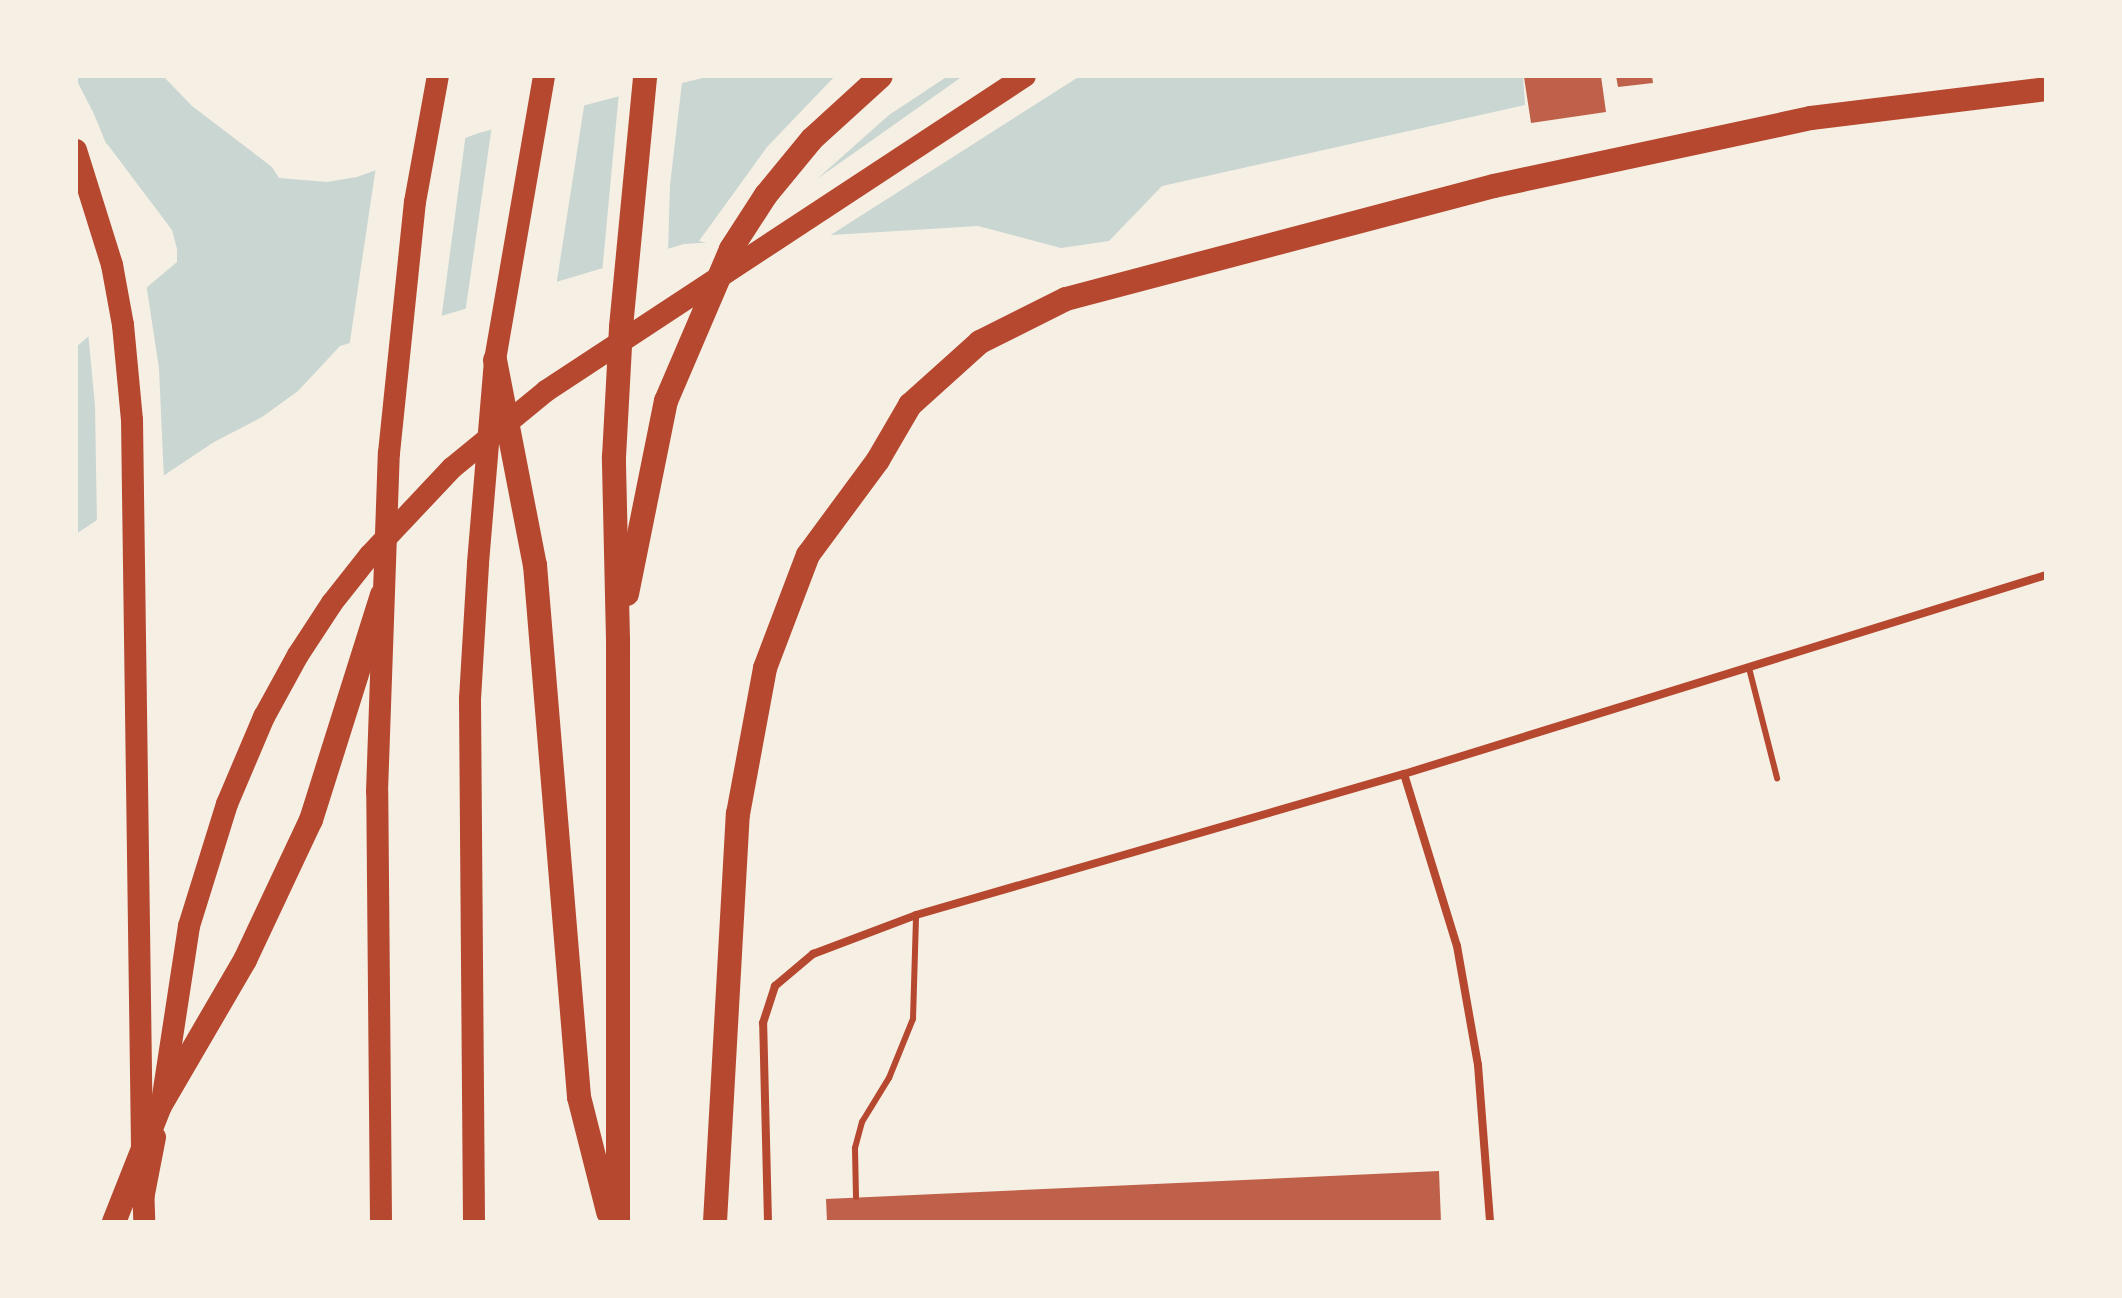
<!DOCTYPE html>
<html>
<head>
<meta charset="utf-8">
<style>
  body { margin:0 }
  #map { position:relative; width:2122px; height:1298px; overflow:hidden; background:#f6efe4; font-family:Lato,sans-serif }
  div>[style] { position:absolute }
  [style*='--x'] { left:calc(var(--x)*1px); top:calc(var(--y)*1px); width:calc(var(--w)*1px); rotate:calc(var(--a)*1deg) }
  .water>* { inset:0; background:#c9d6d2 }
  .pier>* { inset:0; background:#f6efe4 }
  .building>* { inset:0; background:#bf614a }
  .service>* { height:6px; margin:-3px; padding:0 3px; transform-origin:3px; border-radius:3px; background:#b5482f }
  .minor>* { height:8px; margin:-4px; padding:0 4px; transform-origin:4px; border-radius:4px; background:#b5482f }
  .trunk>* { height:22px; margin:-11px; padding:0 11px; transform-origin:11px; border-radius:11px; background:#b5482f }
  .motorway>* { height:24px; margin:-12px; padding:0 12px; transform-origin:12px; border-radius:12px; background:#b5482f }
  span { translate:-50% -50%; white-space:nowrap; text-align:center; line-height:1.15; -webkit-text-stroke:7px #f6efe4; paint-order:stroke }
  .frame { position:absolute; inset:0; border:78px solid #f6efe4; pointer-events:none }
</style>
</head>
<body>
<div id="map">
  <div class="water">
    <i style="clip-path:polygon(76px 76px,163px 76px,192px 106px,272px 167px,279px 178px,327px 182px,357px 177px,479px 133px,696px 76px,1523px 76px,1525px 105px,1162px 186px,1109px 241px,1061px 248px,978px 226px,684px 244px,340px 346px,298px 391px,262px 417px,214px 442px,76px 534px,76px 347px,177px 262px,177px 249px,172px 230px,108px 145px,76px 120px)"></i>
  </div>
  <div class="pier">
    <i style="clip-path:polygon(679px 76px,711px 76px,682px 83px,670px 185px,668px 253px,602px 273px,619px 92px,609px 93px)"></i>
    <i style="clip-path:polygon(835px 76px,948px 76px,889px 115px,817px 179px,963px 76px,1080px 76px,826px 238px,719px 246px,699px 241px,767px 147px)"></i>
    <i style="clip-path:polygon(76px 79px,94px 114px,111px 156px,76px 125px)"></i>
    <i style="clip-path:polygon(585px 100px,556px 287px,465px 314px,492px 125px)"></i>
    <i style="clip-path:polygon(466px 133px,441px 321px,349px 348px,376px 166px)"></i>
    <i style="clip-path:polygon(146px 283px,159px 368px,164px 480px,97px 525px,95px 406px,88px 332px)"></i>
  </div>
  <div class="building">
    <i style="clip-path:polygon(1601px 76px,1606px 112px,1531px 123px,1524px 77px)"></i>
    <i style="clip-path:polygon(1616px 76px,1652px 76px,1653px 83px,1618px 87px)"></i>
    <i style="clip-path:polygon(1439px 1171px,1441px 1222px,827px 1222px,826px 1199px)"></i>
  </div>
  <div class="service">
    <i style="--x:1749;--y:668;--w:114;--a:75.7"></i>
    <i style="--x:856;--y:1197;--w:49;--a:-91.2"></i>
    <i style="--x:855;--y:1148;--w:27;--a:-75"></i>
    <i style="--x:862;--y:1122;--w:52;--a:-58.5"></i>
    <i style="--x:889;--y:1078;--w:64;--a:-67.9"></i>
    <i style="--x:913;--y:1019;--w:104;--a:-88.3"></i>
  </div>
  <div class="minor">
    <i style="--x:1404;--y:774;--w:180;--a:72.9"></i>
    <i style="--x:1457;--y:946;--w:121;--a:80"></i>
    <i style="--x:1478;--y:1065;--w:157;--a:85.6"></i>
    <i style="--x:768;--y:1222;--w:199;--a:-91.4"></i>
    <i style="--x:763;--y:1023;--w:39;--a:-72"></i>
    <i style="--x:775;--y:986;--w:50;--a:-40.1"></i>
    <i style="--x:813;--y:954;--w:110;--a:-20.7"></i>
    <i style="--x:916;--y:915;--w:508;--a:-16.12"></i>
    <i style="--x:1404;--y:774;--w:672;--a:-17.22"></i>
  </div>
  <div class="trunk">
    <i style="--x:76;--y:150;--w:121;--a:72.6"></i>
    <i style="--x:112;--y:265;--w:61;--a:79.6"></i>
    <i style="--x:123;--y:325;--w:95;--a:84.6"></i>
    <i style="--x:132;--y:420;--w:726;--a:89.21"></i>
    <i style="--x:163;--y:1096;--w:172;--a:-81.3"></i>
    <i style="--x:189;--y:926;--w:128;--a:-72.7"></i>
    <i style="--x:227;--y:804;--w:95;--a:-67"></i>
    <i style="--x:264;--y:717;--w:71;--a:-61.3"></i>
    <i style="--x:298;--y:655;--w:62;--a:-56.8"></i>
    <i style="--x:332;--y:603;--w:61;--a:-51.6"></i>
    <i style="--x:370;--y:555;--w:120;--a:-46.7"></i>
    <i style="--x:452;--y:468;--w:122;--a:-39.3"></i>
    <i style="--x:546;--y:391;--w:573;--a:-33.33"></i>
    <i style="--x:143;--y:1184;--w:38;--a:88"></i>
    <i style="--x:143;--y:1199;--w:63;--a:-79"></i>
    <i style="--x:381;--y:1222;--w:430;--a:-90.5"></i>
    <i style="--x:377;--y:792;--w:339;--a:-88"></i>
    <i style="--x:389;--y:453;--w:252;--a:-84.1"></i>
    <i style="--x:415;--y:202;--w:128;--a:-79.7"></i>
    <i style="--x:474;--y:1222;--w:523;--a:-90.44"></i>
    <i style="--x:470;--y:699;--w:136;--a:-86.6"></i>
    <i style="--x:478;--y:563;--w:204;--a:-85.2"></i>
    <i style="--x:495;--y:360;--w:288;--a:-80.2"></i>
  </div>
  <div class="motorway">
    <i style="--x:495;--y:360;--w:209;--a:79"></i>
    <i style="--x:535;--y:565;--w:534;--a:85.27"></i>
    <i style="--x:579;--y:1097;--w:119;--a:75.8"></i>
    <i style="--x:627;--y:594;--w:197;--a:-78.6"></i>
    <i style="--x:666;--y:401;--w:165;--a:-66.8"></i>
    <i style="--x:731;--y:249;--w:64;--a:-57.1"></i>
    <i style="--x:766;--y:195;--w:72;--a:-50.6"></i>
    <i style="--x:812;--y:139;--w:93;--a:-42.4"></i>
    <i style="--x:114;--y:1222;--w:125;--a:-68.4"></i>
    <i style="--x:160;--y:1106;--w:169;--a:-59.8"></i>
    <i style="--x:245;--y:960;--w:155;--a:-64.8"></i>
    <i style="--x:311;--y:820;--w:236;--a:-72.5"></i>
    <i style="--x:618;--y:1222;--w:582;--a:-90"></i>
    <i style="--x:618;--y:640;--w:183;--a:-91.3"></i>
    <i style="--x:614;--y:457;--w:130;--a:-86.9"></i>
    <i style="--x:621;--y:327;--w:252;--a:-84.5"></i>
    <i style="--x:715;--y:1222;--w:409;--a:-86.8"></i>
    <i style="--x:738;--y:814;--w:148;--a:-79.5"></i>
    <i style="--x:765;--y:668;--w:121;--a:-69.2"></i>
    <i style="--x:808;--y:555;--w:118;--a:-53.6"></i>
    <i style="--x:878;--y:460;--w:64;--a:-59.8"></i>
    <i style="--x:910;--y:405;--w:94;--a:-42"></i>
    <i style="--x:980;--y:342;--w:96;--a:-26.6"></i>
    <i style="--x:1066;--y:299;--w:443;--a:-14.8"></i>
    <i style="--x:1494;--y:186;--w:324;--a:-12.1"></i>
    <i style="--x:1811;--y:118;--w:237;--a:-7"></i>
  </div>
  <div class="frame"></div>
</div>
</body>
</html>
